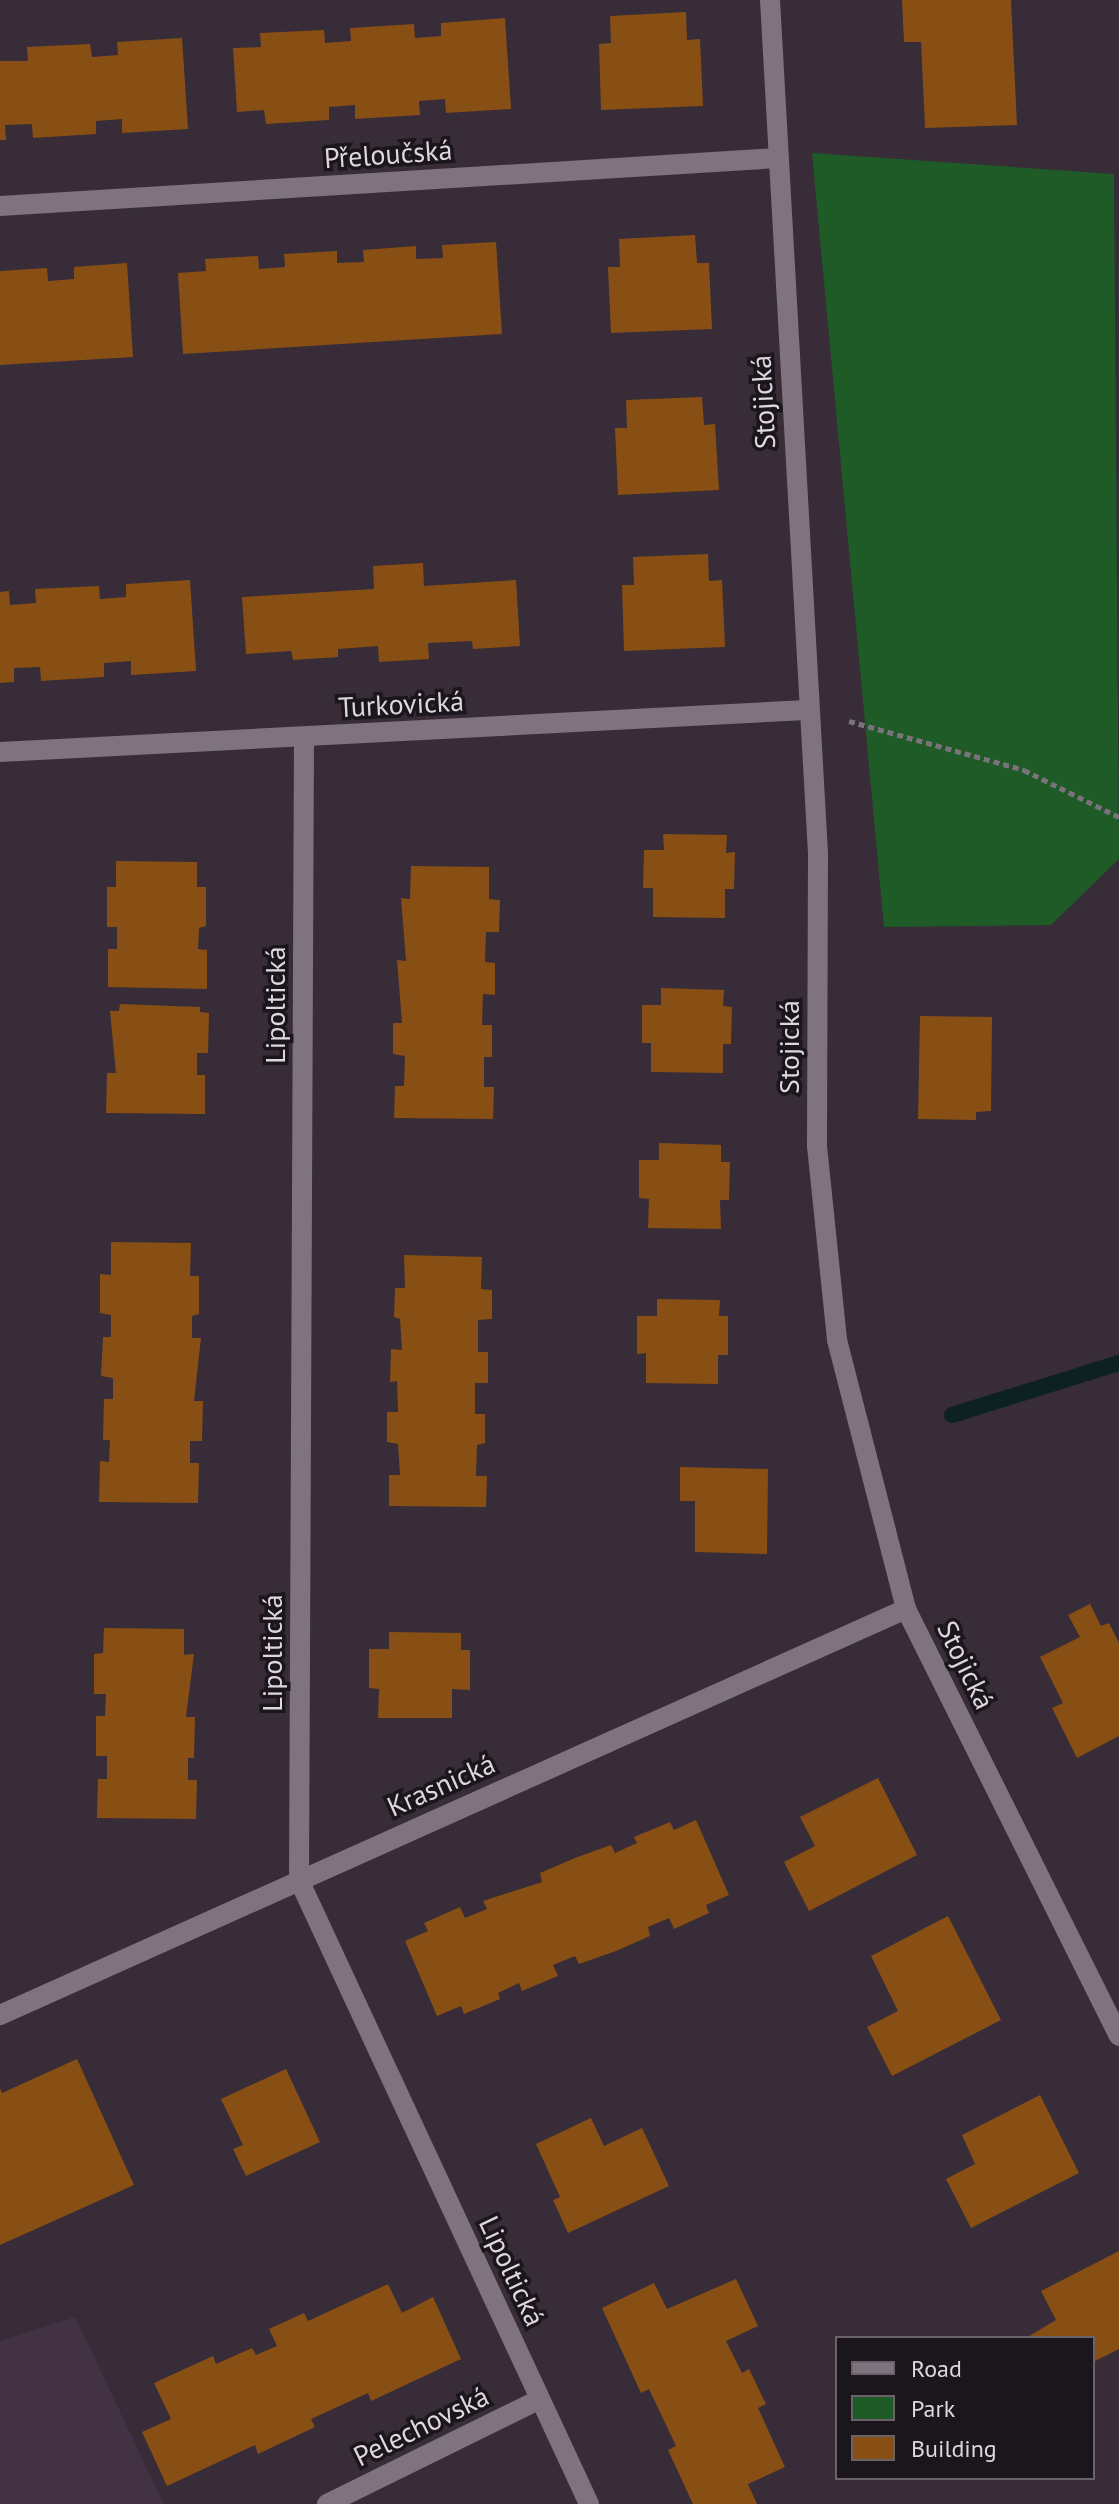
<!DOCTYPE html>
<html>
<head>
<meta charset="utf-8">
<style>
  body { margin:0 }
  #map { position:relative; width:1119px; height:2504px; overflow:hidden; background:#372c37; font-family:"PT Sans",sans-serif }
  div>[style] { position:absolute }
  [style*='--x'] { left:calc(var(--x)*1px); top:calc(var(--y)*1px); width:calc(var(--w)*1px); rotate:calc(var(--a)*1deg) }
  .built>* { inset:0; background:#423243 }
  .green>* { inset:0; background:#1e5b27 }
  .stream>* { height:16px; margin:-8px; padding:0 8px; transform-origin:8px; border-radius:8px; background:#0d2122 }
  .building>* { inset:0; background:#884f15 }
  .path>* { height:5px; margin-top:-2.5px; transform-origin:0; background:repeating-linear-gradient(90deg,#7c727c 0 6px,transparent 0 10px) }
  .minor>* { height:20px; margin:-10px; padding:0 10px; transform-origin:10px; border-radius:10px; background:#807380 }
  span { translate:-50% -50%; white-space:nowrap; text-align:center; line-height:1.15; -webkit-text-stroke:7px #1b161b; paint-order:stroke }
  .street-label { font-size:28px; color:#ded7de }
  .legend { position:absolute; left:835px; top:2336px; width:260px; height:144px; box-sizing:border-box; background:#1b161b; border:2px solid #696369; margin:0; padding:10px 14px; list-style:none; font-size:24px; color:#ded7de }
  .legend li { display:flex; align-items:center; gap:16px; height:40px }
  .legend b { width:40px; border:2px solid #696369 }
</style>
</head>
<body>
<div id="map">
  <div class="built">
    <i style="clip-path:polygon(75px 2317px,164px 2504px,0 2504px,0 2341px)"></i>
  </div>
  <div class="green">
    <i style="clip-path:polygon(812px 153px,1114px 174px,1119px 859px,1051px 925px,884px 927px)"></i>
  </div>
  <div class="stream">
    <i style="--x:952;--y:1415;--w:175;--a:-17.3"></i>
  </div>
  <div class="building">
    <i style="clip-path:polygon(902px 0,1011px 0,1017px 125px,925px 128px,921px 42px,904px 42px)"></i>
    <i style="clip-path:polygon(686px 12px,687px 40px,700px 39px,703px 106px,601px 110px,599px 44px,611px 43px,610px 16px)"></i>
    <i style="clip-path:polygon(505px 18px,511px 109px,446px 113px,445px 99px,419px 101px,420px 115px,355px 119px,355px 105px,329px 107px,329px 120px,266px 124px,264px 110px,237px 112px,233px 48px,261px 47px,260px 33px,324px 30px,325px 43px,351px 41px,350px 28px,414px 24px,415px 38px,441px 36px,441px 23px)"></i>
    <i style="clip-path:polygon(182px 38px,188px 129px,122px 133px,122px 119px,96px 121px,96px 134px,33px 138px,32px 124px,5px 125px,6px 140px,0 140px,0 61px,28px 61px,27px 47px,90px 44px,92px 57px,118px 55px,117px 42px)"></i>
    <i style="clip-path:polygon(695px 235px,697px 263px,709px 263px,712px 329px,611px 333px,608px 267px,620px 267px,619px 239px)"></i>
    <i style="clip-path:polygon(496px 242px,502px 334px,183px 354px,178px 273px,206px 271px,205px 259px,258px 256px,259px 269px,285px 267px,284px 254px,337px 251px,337px 263px,364px 262px,363px 250px,416px 246px,416px 259px,443px 258px,442px 245px)"></i>
    <i style="clip-path:polygon(127px 263px,133px 357px,0 365px,0 271px,47px 268px,48px 281px,74px 279px,74px 267px)"></i>
    <i style="clip-path:polygon(702px 397px,704px 425px,715px 424px,719px 490px,618px 495px,615px 428px,627px 428px,626px 400px)"></i>
    <i style="clip-path:polygon(708px 554px,709px 581px,722px 580px,725px 647px,624px 651px,622px 585px,634px 585px,633px 557px)"></i>
    <i style="clip-path:polygon(423px 563px,424px 586px,516px 580px,520px 646px,473px 649px,472px 641px,428px 643px,429px 659px,379px 662px,378px 646px,338px 649px,338px 657px,293px 660px,291px 651px,246px 654px,242px 597px,374px 589px,373px 566px)"></i>
    <i style="clip-path:polygon(190px 580px,196px 671px,131px 675px,131px 661px,104px 663px,104px 677px,41px 681px,40px 667px,14px 668px,14px 682px,0 683px,0 592px,9px 591px,10px 605px,36px 603px,35px 589px,99px 586px,100px 599px,126px 597px,126px 584px)"></i>
    <i style="clip-path:polygon(663px 834px,727px 835px,726px 853px,735px 852px,734px 889px,725px 889px,725px 918px,653px 917px,653px 888px,643px 888px,644px 850px,664px 850px)"></i>
    <i style="clip-path:polygon(116px 861px,197px 862px,197px 887px,206px 887px,206px 926px,199px 928px,198px 949px,207px 950px,207px 989px,108px 987px,108px 949px,117px 949px,117px 927px,107px 927px,107px 887px,116px 887px)"></i>
    <i style="clip-path:polygon(411px 866px,489px 867px,489px 899px,500px 900px,499px 932px,486px 932px,485px 962px,495px 963px,495px 995px,483px 994px,482px 1025px,492px 1025px,492px 1057px,484px 1057px,484px 1087px,494px 1087px,493px 1119px,394px 1118px,395px 1086px,404px 1086px,405px 1056px,393px 1054px,393px 1023px,402px 1023px,397px 960px,406px 961px,401px 898px,410px 899px)"></i>
    <i style="clip-path:polygon(661px 988px,724px 990px,723px 1006px,732px 1007px,731px 1044px,723px 1044px,723px 1073px,651px 1072px,651px 1043px,642px 1043px,642px 1005px,661px 1005px)"></i>
    <i style="clip-path:polygon(120px 1004px,200px 1007px,200px 1012px,209px 1013px,208px 1053px,197px 1053px,197px 1075px,205px 1075px,205px 1114px,106px 1113px,107px 1073px,116px 1073px,110px 1011px,119px 1011px)"></i>
    <i style="clip-path:polygon(920px 1016px,992px 1017px,991px 1111px,976px 1112px,976px 1120px,918px 1119px)"></i>
    <i style="clip-path:polygon(659px 1143px,721px 1145px,721px 1162px,730px 1162px,729px 1200px,720px 1200px,721px 1229px,648px 1228px,649px 1199px,639px 1198px,639px 1160px,659px 1160px)"></i>
    <i style="clip-path:polygon(111px 1242px,191px 1243px,190px 1276px,199px 1276px,199px 1314px,192px 1316px,192px 1338px,201px 1338px,194px 1401px,203px 1401px,202px 1441px,190px 1441px,190px 1463px,199px 1463px,198px 1503px,99px 1502px,100px 1461px,109px 1462px,110px 1440px,103px 1440px,104px 1399px,113px 1399px,113px 1378px,101px 1376px,103px 1337px,111px 1337px,111px 1315px,100px 1313px,100px 1274px,111px 1275px)"></i>
    <i style="clip-path:polygon(404px 1255px,482px 1257px,481px 1289px,492px 1290px,492px 1319px,478px 1320px,478px 1352px,488px 1352px,488px 1383px,475px 1383px,475px 1414px,485px 1414px,485px 1443px,477px 1445px,476px 1476px,487px 1476px,486px 1507px,389px 1506px,389px 1475px,400px 1475px,398px 1444px,387px 1442px,387px 1412px,398px 1412px,397px 1381px,390px 1382px,391px 1349px,402px 1350px,400px 1319px,394px 1317px,395px 1288px,405px 1288px)"></i>
    <i style="clip-path:polygon(657px 1299px,720px 1300px,719px 1316px,728px 1316px,728px 1355px,718px 1355px,718px 1384px,646px 1383px,646px 1353px,637px 1354px,637px 1316px,657px 1316px)"></i>
    <i style="clip-path:polygon(680px 1467px,768px 1469px,767px 1554px,695px 1552px,695px 1501px,680px 1501px)"></i>
    <i style="clip-path:polygon(1090px 1604px,1101px 1626px,1109px 1623px,1119px 1643px,1119px 1736px,1077px 1758px,1052px 1708px,1063px 1703px,1040px 1657px,1080px 1637px,1068px 1615px)"></i>
    <i style="clip-path:polygon(104px 1628px,184px 1629px,184px 1655px,194px 1654px,186px 1717px,195px 1717px,194px 1758px,188px 1758px,188px 1780px,197px 1780px,196px 1819px,97px 1818px,98px 1779px,107px 1779px,107px 1756px,96px 1756px,96px 1716px,105px 1716px,106px 1694px,94px 1694px,94px 1654px,103px 1653px)"></i>
    <i style="clip-path:polygon(389px 1632px,461px 1633px,461px 1650px,470px 1650px,470px 1690px,452px 1689px,452px 1718px,378px 1718px,379px 1689px,369px 1688px,369px 1649px,389px 1649px)"></i>
    <i style="clip-path:polygon(878px 1778px,917px 1855px,809px 1911px,784px 1862px,815px 1846px,800px 1817px)"></i>
    <i style="clip-path:polygon(696px 1820px,729px 1895px,706px 1905px,709px 1913px,674px 1929px,669px 1918px,648px 1927px,650px 1936px,616px 1951px,579px 1964px,575px 1956px,553px 1965px,558px 1976px,522px 1991px,519px 1983px,498px 1993px,500px 1999px,464px 2014px,461px 2006px,437px 2016px,405px 1941px,428px 1931px,424px 1923px,460px 1907px,465px 1918px,487px 1909px,483px 1901px,542px 1882px,540px 1873px,575px 1858px,611px 1845px,615px 1853px,637px 1843px,634px 1837px,670px 1822px,674px 1830px)"></i>
    <i style="clip-path:polygon(948px 1916px,1001px 2020px,892px 2076px,867px 2027px,898px 2011px,871px 1956px)"></i>
    <i style="clip-path:polygon(77px 2059px,134px 2185px,0 2245px,0 2088px,2px 2093px)"></i>
    <i style="clip-path:polygon(286px 2069px,320px 2142px,246px 2176px,233px 2149px,243px 2145px,221px 2099px)"></i>
    <i style="clip-path:polygon(1040px 2095px,1079px 2173px,971px 2228px,946px 2179px,975px 2164px,962px 2135px)"></i>
    <i style="clip-path:polygon(591px 2118px,604px 2146px,642px 2128px,669px 2186px,568px 2233px,553px 2200px,560px 2197px,536px 2144px)"></i>
    <i style="clip-path:polygon(1119px 2251px,1119px 2349px,1093px 2362px,1093px 2338px,1026px 2338px,1056px 2320px,1041px 2291px)"></i>
    <i style="clip-path:polygon(736px 2279px,758px 2326px,726px 2341px,742px 2373px,749px 2369px,766px 2404px,758px 2408px,785px 2467px,748px 2484px,757px 2504px,693px 2504px,668px 2450px,676px 2446px,649px 2389px,641px 2393px,602px 2308px,654px 2283px,667px 2309px)"></i>
    <i style="clip-path:polygon(388px 2284px,402px 2313px,433px 2297px,461px 2359px,371px 2401px,368px 2393px,311px 2419px,315px 2427px,258px 2454px,255px 2445px,167px 2486px,142px 2432px,171px 2419px,154px 2383px,213px 2356px,216px 2364px,252px 2348px,256px 2355px,277px 2346px,269px 2329px,304px 2313px,308px 2321px)"></i>
  </div>
  <div class="path">
    <i style="--x:849;--y:721;--w:182;--a:15.6"></i>
    <i style="--x:1024;--y:770;--w:106;--a:26.3"></i>
  </div>
  <div class="minor">
    <i style="--x:770;--y:0;--w:854;--a:86.78"></i>
    <i style="--x:818;--y:853;--w:293;--a:90.2"></i>
    <i style="--x:817;--y:1146;--w:195;--a:84.1"></i>
    <i style="--x:837;--y:1340;--w:278;--a:75.6"></i>
    <i style="--x:906;--y:1609;--w:477;--a:63.5"></i>
    <i style="--x:0;--y:206;--w:780;--a:-3.53"></i>
    <i style="--x:304;--y:737;--w:1143;--a:90.25"></i>
    <i style="--x:299;--y:1880;--w:688;--a:65.07"></i>
    <i style="--x:0;--y:752;--w:807;--a:-2.98"></i>
    <i style="--x:0;--y:2015;--w:993;--a:-24.14"></i>
    <i style="--x:327;--y:2504;--w:237;--a:-26.2"></i>
  </div>
  <div class="street-label">
    <span style="left:388px;top:154px;rotate:-4deg">Přeloučská</span>
    <span style="left:763px;top:402px;rotate:-93deg">Stojická</span>
    <span style="left:401px;top:704px;rotate:-3deg">Turkovická</span>
    <span style="left:275px;top:1005px;rotate:-90deg">Lipoltická</span>
    <span style="left:789px;top:1047px;rotate:-90deg">Stojická</span>
    <span style="left:272px;top:1653px;rotate:-90deg">Lipoltická</span>
    <span style="left:966px;top:1665px;rotate:64deg">Stojická</span>
    <span style="left:441px;top:1785px;rotate:-24deg">Krasnická</span>
    <span style="left:512px;top:2271px;rotate:65deg">Lipoltická</span>
    <span style="left:421px;top:2426px;rotate:-26deg">Pelechovská</span>
  </div>
  <ul class="legend">
  <li><b style="height:10px;background:#807380"></b>Road</li>
  <li><b style="height:22px;background:#1e5b27"></b>Park</li>
  <li><b style="height:22px;background:#884f15"></b>Building</li>
  </ul>
</div>
</body>
</html>
